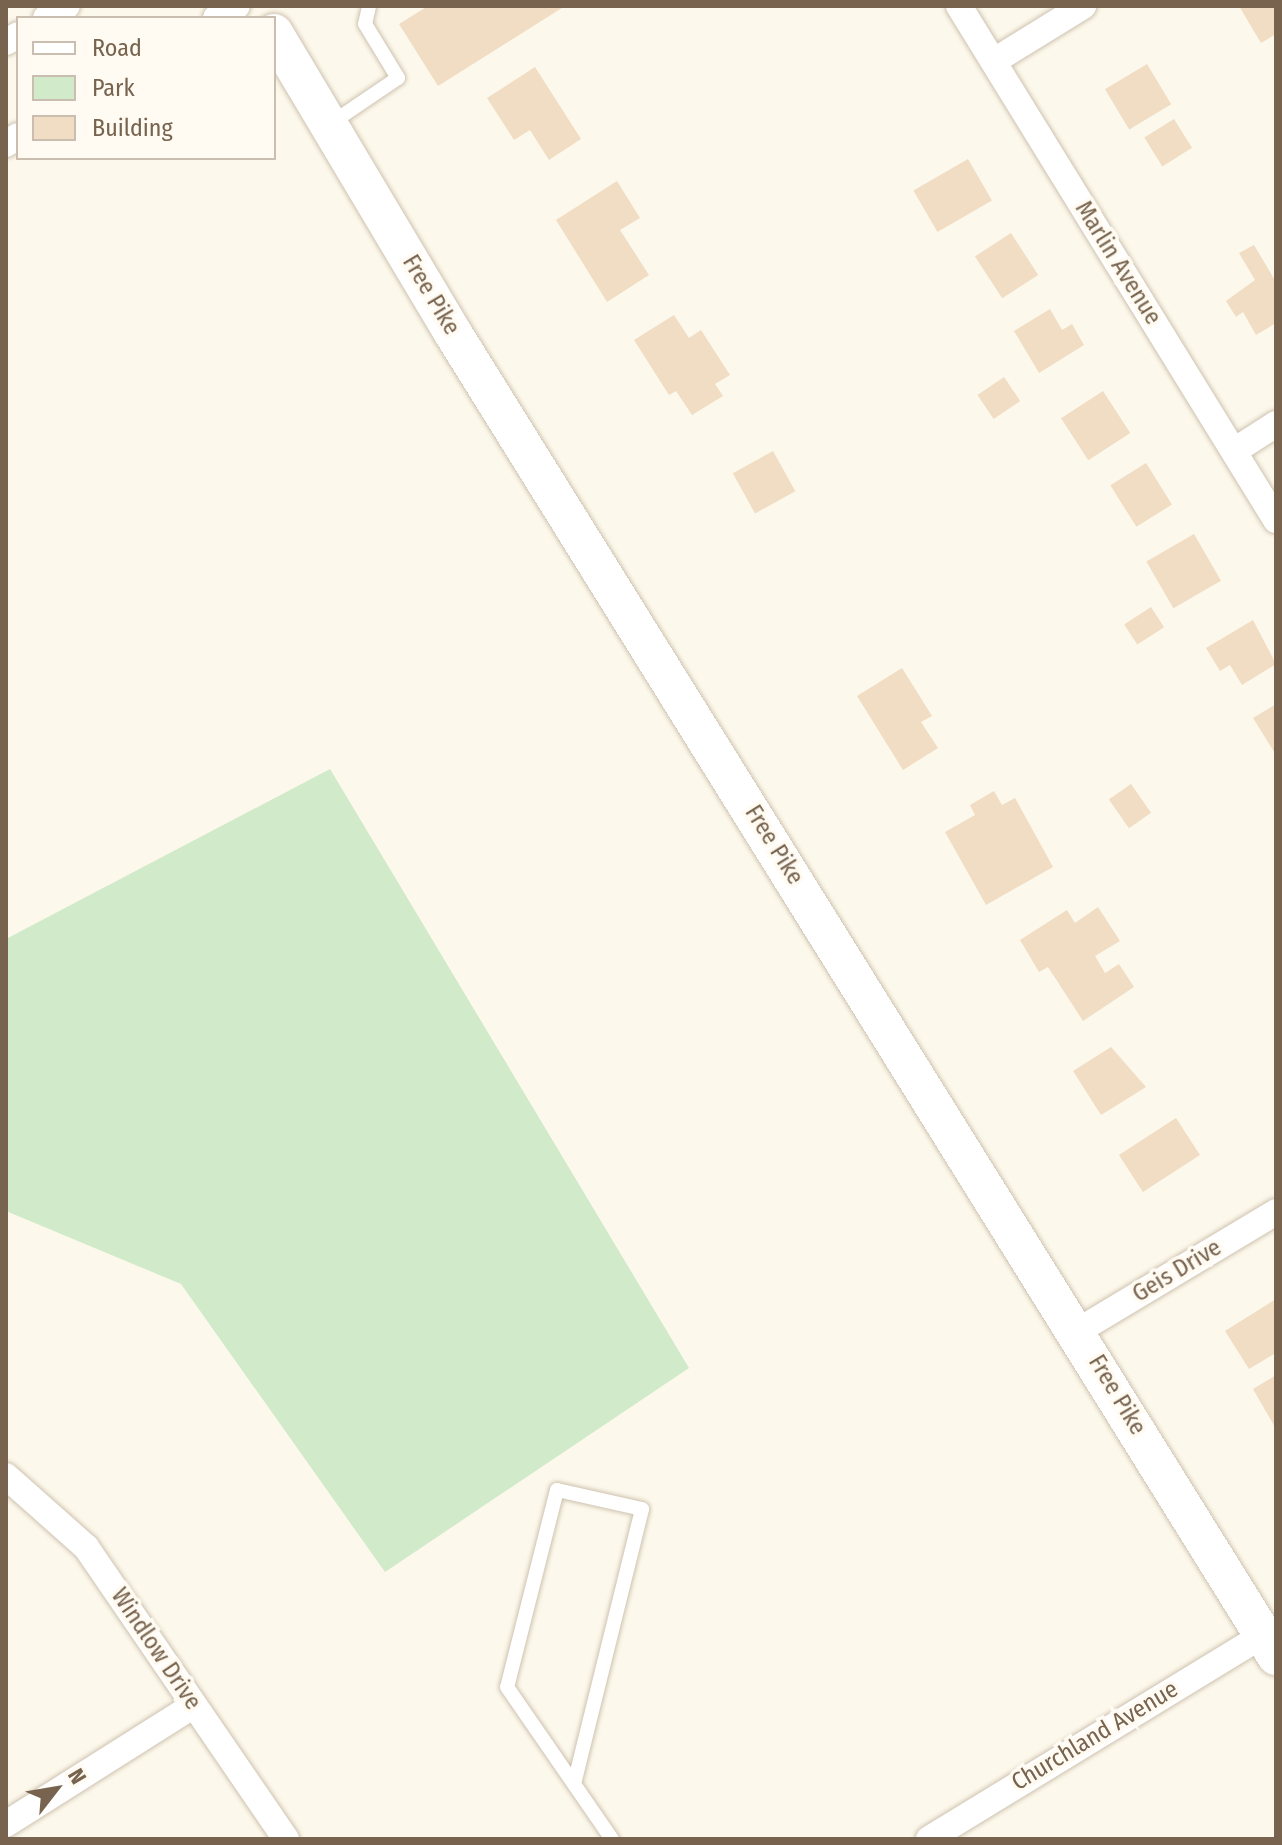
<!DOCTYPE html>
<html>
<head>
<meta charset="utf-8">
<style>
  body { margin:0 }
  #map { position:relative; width:1282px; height:1845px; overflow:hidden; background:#fcf8eb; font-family:"Fira Sans Condensed",sans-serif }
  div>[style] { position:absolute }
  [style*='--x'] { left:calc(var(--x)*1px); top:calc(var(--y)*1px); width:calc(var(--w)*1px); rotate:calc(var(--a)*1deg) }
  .green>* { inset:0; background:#d1eac9 }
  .building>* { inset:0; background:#f1ddc3; transform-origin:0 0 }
  .roads { filter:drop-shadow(0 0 2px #cec2b0) drop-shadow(0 0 2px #cec2b0) }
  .service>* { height:14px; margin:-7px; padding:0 7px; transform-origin:7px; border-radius:7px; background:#fff }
  .minor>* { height:26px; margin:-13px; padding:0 13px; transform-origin:13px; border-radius:13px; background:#fff }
  .secondary>* { height:38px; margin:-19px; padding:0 19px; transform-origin:19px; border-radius:19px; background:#fff }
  span { translate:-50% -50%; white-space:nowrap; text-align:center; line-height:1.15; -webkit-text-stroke:7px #fffbf2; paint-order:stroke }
  .street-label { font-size:24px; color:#77634e }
  .frame { position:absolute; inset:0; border:8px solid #77634e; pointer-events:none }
  .legend { position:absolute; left:16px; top:16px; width:260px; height:144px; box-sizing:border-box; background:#fffbf2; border:2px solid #c9beb0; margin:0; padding:10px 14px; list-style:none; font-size:24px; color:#77634e }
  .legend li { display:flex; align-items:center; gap:16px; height:40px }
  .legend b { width:40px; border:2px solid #c9beb0 }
  .north { position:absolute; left:16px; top:1749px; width:80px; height:80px; -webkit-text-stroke:6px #fffbf2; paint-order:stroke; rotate:59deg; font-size:22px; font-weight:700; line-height:32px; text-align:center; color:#77634e }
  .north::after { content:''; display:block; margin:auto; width:28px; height:36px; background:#77634e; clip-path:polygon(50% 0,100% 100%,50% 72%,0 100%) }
</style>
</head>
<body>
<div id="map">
  <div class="green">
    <i style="clip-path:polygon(330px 769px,689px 1368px,385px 1572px,181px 1284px,6px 1211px,6px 939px)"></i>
  </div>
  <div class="building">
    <i style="clip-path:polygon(428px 6px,565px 6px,438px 86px,399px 24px)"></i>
    <i style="clip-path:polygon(1239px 6px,1276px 6px,1276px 34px,1261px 43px)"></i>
    <i style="left:1147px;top:64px;width:47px;height:49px;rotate:59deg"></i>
    <i style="clip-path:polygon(535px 67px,581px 139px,549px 160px,530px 130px,514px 140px,487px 98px)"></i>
    <i style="left:1174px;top:119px;width:34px;height:35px;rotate:58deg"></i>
    <i style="left:968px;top:159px;width:48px;height:63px;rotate:60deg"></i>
    <i style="clip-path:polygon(617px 181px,640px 218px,620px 230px,649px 275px,607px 302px,556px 220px)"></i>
    <i style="left:1011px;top:233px;width:50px;height:43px;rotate:57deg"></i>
    <i style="clip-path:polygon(1254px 245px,1276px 282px,1276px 323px,1256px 335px,1243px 312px,1236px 317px,1226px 301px,1255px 280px,1239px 253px)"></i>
    <i style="clip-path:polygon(1050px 309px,1062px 330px,1072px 324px,1084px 345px,1039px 373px,1014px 331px)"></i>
    <i style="clip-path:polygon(674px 315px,689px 338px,701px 330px,730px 375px,715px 384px,723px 396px,692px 415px,676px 391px,669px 395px,634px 340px)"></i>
    <i style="left:1004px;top:377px;width:29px;height:32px;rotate:56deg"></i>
    <i style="left:1103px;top:391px;width:50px;height:50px;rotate:57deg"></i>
    <i style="left:773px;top:451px;width:46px;height:46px;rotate:61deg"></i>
    <i style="left:1146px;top:463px;width:49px;height:42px;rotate:58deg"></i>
    <i style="left:1194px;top:534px;width:54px;height:55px;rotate:60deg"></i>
    <i style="left:1151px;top:607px;width:24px;height:32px;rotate:57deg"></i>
    <i style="clip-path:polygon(1253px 620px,1276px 664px,1242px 685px,1230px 665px,1220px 671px,1206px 648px)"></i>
    <i style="clip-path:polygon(902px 668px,932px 716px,921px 722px,938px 748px,903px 770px,857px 696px)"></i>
    <i style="clip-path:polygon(1276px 704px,1276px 755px,1253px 718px)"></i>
    <i style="left:1131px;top:784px;width:35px;height:27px;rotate:55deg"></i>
    <i style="clip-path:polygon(994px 791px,1002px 805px,1015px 798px,1053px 867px,986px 905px,945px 832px,975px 815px,970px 805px)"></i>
    <i style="clip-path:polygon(1098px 907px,1120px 941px,1095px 956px,1105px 973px,1119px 964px,1134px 987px,1083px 1021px,1048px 967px,1039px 972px,1020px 940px,1067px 910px,1075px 923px)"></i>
    <i style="clip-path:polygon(1111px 1047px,1146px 1087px,1101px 1115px,1073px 1071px)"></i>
    <i style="left:1176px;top:1118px;width:44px;height:68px;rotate:57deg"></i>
    <i style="clip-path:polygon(1276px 1299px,1276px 1353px,1249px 1369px,1225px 1331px)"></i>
    <i style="clip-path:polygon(1276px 1375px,1276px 1429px,1253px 1389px)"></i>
  </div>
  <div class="roads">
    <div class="service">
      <i style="--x:330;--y:124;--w:82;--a:-34.1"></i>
      <i style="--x:398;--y:78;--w:63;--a:-121.4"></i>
      <i style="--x:365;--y:24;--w:18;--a:-77"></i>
      <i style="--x:575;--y:1780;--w:279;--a:-76.1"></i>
      <i style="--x:642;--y:1509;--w:87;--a:-167.4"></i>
      <i style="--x:557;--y:1490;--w:203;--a:104.2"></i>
      <i style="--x:507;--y:1687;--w:185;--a:55.4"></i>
    </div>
    <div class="minor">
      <i style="--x:959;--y:6;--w:604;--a:58.34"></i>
      <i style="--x:46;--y:18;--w:24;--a:-30"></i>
      <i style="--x:216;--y:18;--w:24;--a:-30"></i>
      <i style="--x:6;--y:42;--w:14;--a:-30"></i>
      <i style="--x:994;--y:61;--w:105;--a:-31.7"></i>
      <i style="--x:6;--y:144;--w:14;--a:-34"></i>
      <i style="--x:1234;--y:451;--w:50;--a:-32.7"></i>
      <i style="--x:1078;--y:1331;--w:231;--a:-31"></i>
      <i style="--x:6;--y:1476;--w:107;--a:41.6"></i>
      <i style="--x:86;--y:1547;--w:354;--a:55.6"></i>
      <i style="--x:6;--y:1824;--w:222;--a:-32.3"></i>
      <i style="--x:929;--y:1839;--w:391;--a:-31.4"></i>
    </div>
    <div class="secondary">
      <i style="--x:274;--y:33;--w:346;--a:59.2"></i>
      <i style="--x:451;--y:330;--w:1562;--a:58.11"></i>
    </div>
  </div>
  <div class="street-label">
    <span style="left:1118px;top:263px;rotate:58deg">Marlin Avenue</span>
    <span style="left:431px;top:295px;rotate:59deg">Free Pike</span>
    <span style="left:774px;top:845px;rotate:58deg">Free Pike</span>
    <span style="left:1177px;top:1271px;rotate:-31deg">Geis Drive</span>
    <span style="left:1117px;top:1395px;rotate:59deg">Free Pike</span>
    <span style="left:156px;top:1649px;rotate:56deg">Windlow Drive</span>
    <span style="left:1095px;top:1736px;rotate:-31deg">Churchland Avenue</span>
  </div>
  <div class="frame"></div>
  <ul class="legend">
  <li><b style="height:10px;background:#fff"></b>Road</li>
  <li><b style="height:22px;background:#d1eac9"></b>Park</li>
  <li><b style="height:22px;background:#f1ddc3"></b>Building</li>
  </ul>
  <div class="north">N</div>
</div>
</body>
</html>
